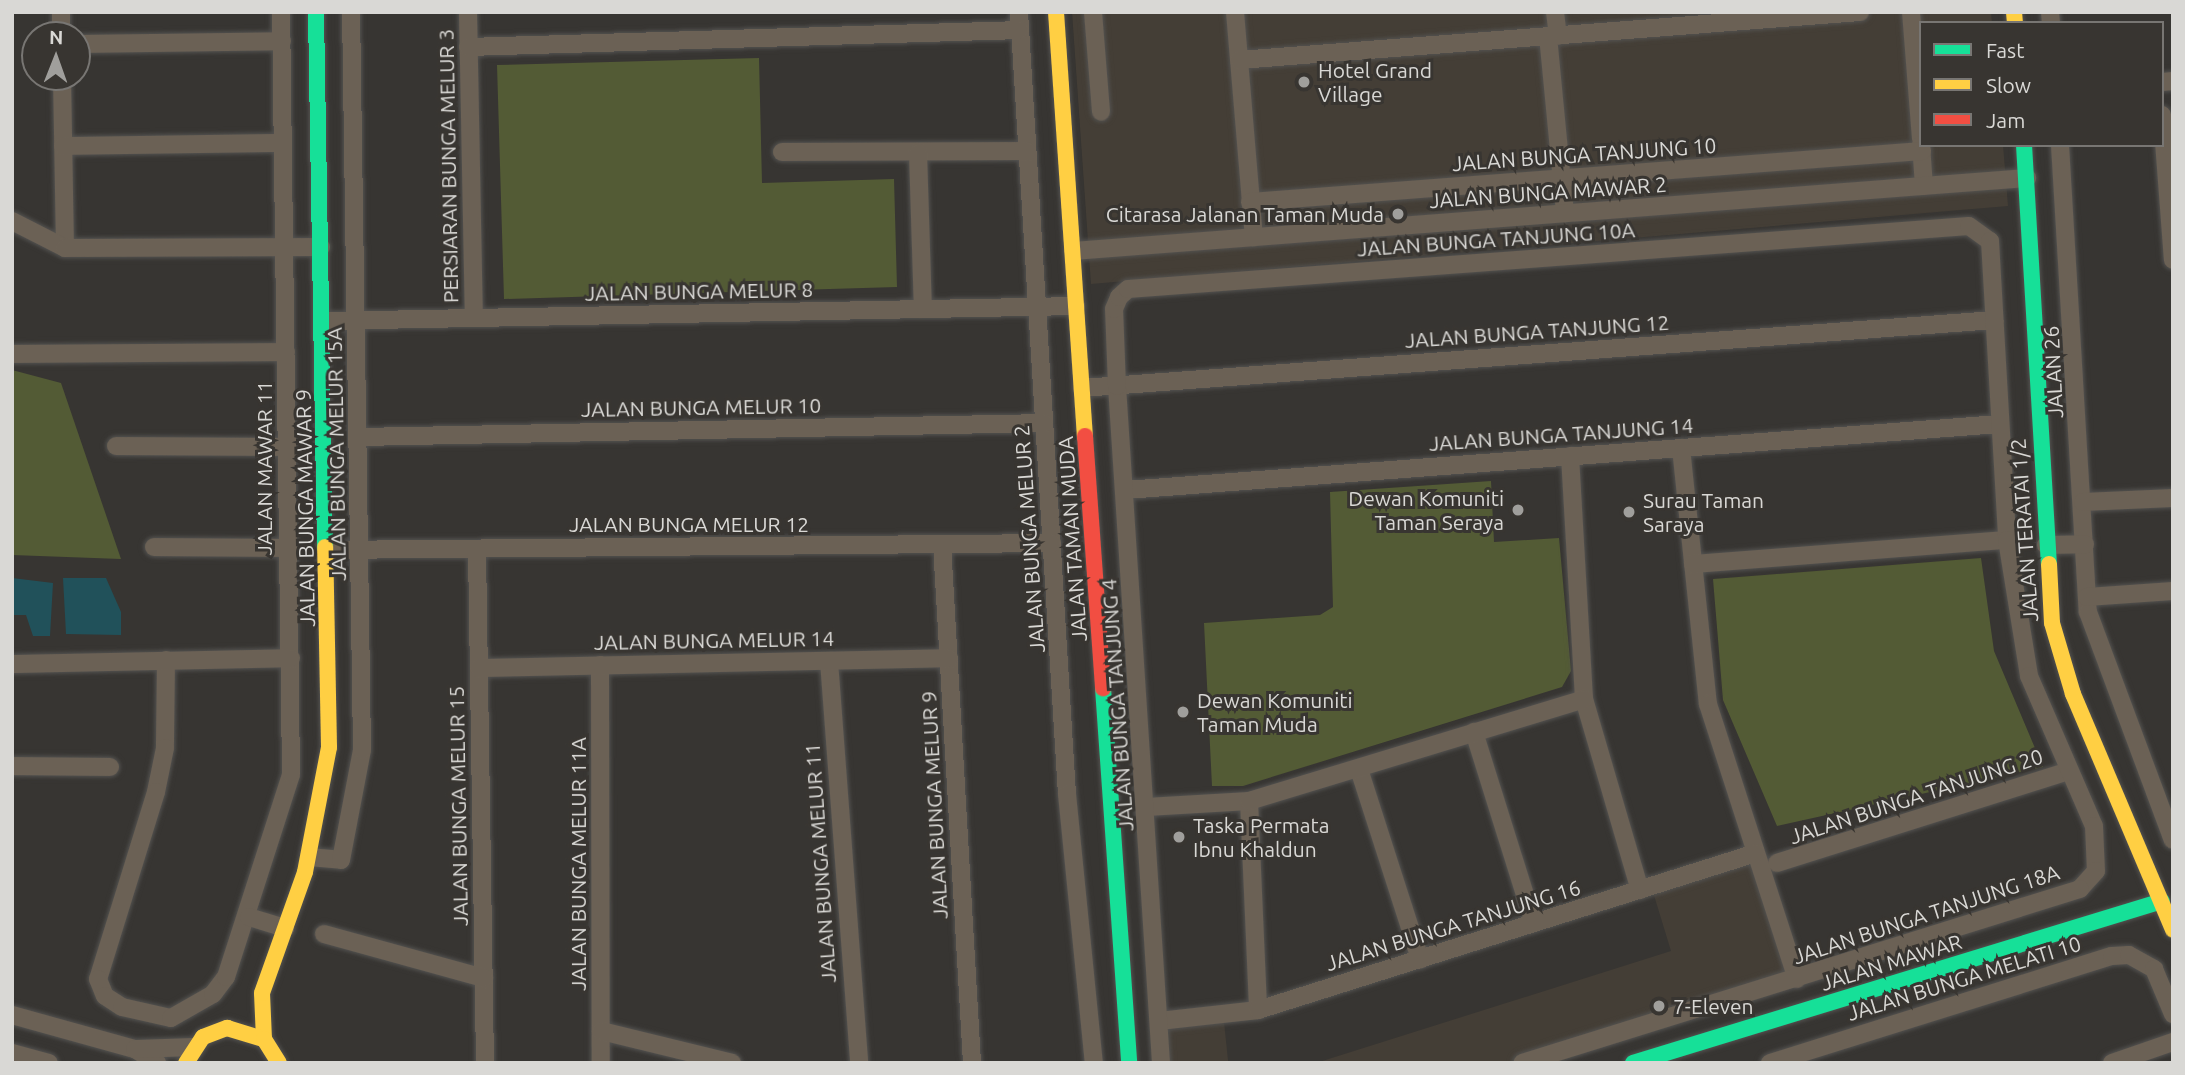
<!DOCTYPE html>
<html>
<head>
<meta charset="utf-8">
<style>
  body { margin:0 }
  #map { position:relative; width:2185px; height:1075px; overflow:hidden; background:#373532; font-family:Ubuntu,sans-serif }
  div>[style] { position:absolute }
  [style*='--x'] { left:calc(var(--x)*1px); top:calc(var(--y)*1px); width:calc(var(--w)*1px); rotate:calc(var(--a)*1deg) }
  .built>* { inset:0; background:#443e36; transform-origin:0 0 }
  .green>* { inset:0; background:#535b35 }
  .water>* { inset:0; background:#21515a }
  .roads { filter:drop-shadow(0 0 2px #535250) drop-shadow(0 0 2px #535250) }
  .street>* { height:18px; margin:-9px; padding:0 9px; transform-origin:9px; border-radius:9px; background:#6b6155 }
  .fast>* { height:16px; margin:-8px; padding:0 8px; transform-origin:8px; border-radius:8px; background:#16e098 }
  .slow>* { height:16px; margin:-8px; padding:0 8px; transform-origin:8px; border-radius:8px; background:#ffcf43 }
  .jam>* { height:16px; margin:-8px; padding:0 8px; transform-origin:8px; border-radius:8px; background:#f24e42 }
  .dots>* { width:19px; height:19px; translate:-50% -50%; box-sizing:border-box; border:4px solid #383531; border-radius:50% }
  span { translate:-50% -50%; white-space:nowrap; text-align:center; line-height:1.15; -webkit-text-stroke:6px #383531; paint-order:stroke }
  .poi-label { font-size:21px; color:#d9d8d5 }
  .left { translate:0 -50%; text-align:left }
  .right { translate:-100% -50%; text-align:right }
  .street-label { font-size:21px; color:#d9d8d5 }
  .frame { position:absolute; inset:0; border:14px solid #d9d8d5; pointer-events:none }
  .legend { position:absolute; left:1919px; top:21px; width:245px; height:126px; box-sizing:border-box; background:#383531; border:2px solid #787673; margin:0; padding:9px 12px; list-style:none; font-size:21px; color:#d9d8d5 }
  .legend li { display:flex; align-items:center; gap:14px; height:35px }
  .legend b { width:35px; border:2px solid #787673 }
  .north { position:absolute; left:21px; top:21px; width:70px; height:70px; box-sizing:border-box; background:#383531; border:2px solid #787673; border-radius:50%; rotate:1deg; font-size:19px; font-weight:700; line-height:28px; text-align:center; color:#d9d8d5 }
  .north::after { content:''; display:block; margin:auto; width:24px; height:32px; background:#a09f9c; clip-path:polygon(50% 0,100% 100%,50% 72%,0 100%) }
</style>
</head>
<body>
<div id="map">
  <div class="built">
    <i style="clip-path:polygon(1072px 12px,1991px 12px,1992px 23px,1921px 23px,1921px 145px,2003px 145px,2008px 206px,1091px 284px)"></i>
    <i style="clip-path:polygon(1751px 860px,1790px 974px,1505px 1063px,1316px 1063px,1671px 951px,1653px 892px)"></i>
    <i style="left:1224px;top:1022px;width:41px;height:59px;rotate:84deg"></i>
  </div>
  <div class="green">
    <i style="clip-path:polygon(759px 58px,762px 183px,894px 179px,897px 287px,504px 299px,497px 65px)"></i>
    <i style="clip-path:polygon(12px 370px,61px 383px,121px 559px,12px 555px)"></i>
    <i style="clip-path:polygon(1491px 481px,1494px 542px,1559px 538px,1571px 671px,1562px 687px,1243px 786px,1212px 786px,1204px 623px,1320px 615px,1333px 607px,1330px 492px)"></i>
    <i style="clip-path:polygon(1981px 558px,1994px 651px,2043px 767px,1777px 826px,1723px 700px,1713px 579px)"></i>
  </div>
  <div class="water">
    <i style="clip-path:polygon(12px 578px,53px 583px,50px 636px,33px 636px,26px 615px,12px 615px)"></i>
    <i style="clip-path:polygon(63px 578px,106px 578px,121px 612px,121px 635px,66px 634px)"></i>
  </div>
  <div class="roads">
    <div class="street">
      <i style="--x:61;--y:12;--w:23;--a:90"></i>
      <i style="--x:468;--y:12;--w:306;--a:88.9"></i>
      <i style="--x:1019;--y:12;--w:783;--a:86.49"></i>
      <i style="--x:1067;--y:794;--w:270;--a:84.3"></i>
      <i style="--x:1093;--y:12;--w:100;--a:85.4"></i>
      <i style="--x:1235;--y:12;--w:226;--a:85.2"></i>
      <i style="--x:1555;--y:12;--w:24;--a:83"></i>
      <i style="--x:1911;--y:12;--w:127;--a:85.5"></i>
      <i style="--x:2050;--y:12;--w:11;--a:85"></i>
      <i style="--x:1548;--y:36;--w:178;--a:84.5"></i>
      <i style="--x:77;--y:44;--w:205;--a:-0.8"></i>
      <i style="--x:468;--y:47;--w:552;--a:-1.76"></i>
      <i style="--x:1239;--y:60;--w:623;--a:-4.42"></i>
      <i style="--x:62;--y:77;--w:171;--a:89"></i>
      <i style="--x:2162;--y:82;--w:11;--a:-5"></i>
      <i style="--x:2162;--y:115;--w:145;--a:85.7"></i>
      <i style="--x:1921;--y:145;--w:41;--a:85.8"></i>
      <i style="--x:2060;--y:145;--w:468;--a:86.6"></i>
      <i style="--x:2088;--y:612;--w:243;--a:69.6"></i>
      <i style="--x:63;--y:146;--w:220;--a:-0.8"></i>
      <i style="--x:782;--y:152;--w:245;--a:-0.2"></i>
      <i style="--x:918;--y:153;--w:156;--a:88.2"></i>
      <i style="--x:1250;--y:202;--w:674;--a:-4.34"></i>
      <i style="--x:12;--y:221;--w:59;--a:27"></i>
      <i style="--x:65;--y:248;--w:256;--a:-0.2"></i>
      <i style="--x:1073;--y:251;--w:957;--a:-4.38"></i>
      <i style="--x:323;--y:321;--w:753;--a:-1.14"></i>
      <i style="--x:12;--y:354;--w:274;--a:-0.4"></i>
      <i style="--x:1082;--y:388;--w:915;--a:-4.26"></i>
      <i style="--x:360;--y:437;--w:684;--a:-1.17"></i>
      <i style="--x:116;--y:446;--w:170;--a:0.3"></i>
      <i style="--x:1681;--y:448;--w:257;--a:84"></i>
      <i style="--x:1708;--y:704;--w:289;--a:72.1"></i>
      <i style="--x:1570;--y:456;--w:243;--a:86.7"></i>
      <i style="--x:1584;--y:699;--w:199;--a:73.7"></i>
      <i style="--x:1126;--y:490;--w:876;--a:-4.32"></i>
      <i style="--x:2083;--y:502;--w:90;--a:-2.5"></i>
      <i style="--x:942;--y:544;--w:520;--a:86.69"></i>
      <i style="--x:2046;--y:545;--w:39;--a:-1"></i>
      <i style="--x:154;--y:547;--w:133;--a:0.4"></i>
      <i style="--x:477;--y:549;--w:514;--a:89.11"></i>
      <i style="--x:326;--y:550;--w:726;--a:-0.55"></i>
      <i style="--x:1693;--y:564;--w:315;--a:-4.4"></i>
      <i style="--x:2087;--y:597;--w:86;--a:-4"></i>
      <i style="--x:166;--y:660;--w:88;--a:90.7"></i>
      <i style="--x:165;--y:748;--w:45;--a:101.6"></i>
      <i style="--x:156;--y:792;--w:196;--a:107.2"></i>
      <i style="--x:98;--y:979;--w:18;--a:68"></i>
      <i style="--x:105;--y:996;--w:20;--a:33"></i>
      <i style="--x:122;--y:1007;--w:50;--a:12.7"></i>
      <i style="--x:171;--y:1018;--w:48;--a:-29.7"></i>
      <i style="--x:213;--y:994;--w:21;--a:-53"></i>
      <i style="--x:226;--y:977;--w:213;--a:-72.2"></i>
      <i style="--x:291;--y:774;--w:762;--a:-90.75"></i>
      <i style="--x:829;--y:661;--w:403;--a:85.7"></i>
      <i style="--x:12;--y:664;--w:279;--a:-1.2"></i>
      <i style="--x:600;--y:665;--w:398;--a:89.9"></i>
      <i style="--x:479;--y:668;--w:470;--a:-1.2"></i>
      <i style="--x:1474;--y:732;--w:200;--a:72.6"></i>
      <i style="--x:12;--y:766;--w:98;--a:0.6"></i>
      <i style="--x:1359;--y:769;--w:200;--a:72.2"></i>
      <i style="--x:1249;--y:801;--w:209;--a:87.5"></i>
      <i style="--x:1147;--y:807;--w:102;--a:-3.4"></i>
      <i style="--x:1249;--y:801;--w:350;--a:-16.9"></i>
      <i style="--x:309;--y:857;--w:32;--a:5"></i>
      <i style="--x:341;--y:860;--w:112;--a:-79.2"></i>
      <i style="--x:362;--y:750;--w:738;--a:-90.85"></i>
      <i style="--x:1777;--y:863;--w:306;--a:-17.5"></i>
      <i style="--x:249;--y:917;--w:38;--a:17"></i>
      <i style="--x:324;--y:934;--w:166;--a:15.4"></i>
      <i style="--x:12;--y:1015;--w:128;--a:15.5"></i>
      <i style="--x:135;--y:1049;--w:26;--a:32"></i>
      <i style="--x:1159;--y:1021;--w:100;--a:-6.3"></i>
      <i style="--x:1258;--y:1010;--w:522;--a:-17.5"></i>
      <i style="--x:601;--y:1031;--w:135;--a:13.7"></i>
      <i style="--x:135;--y:1049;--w:59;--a:-1.9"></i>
      <i style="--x:12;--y:1053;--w:38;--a:15"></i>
      <i style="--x:1161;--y:1063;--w:678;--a:-93.72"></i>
      <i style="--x:1117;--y:386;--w:77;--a:-92.2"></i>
      <i style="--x:1114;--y:309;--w:13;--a:-67"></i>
      <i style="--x:1119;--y:297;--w:12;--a:-42"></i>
      <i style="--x:1128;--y:289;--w:843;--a:-4.28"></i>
      <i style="--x:1969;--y:226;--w:26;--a:36"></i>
      <i style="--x:1990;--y:241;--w:299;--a:86.7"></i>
      <i style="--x:2007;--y:540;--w:138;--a:80.8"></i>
      <i style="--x:2029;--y:676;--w:163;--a:66.6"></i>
      <i style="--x:2094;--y:826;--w:45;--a:87.5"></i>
      <i style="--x:2096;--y:871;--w:24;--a:132"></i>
      <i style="--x:2080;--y:889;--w:584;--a:162.68"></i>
      <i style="--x:1770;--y:1063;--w:358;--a:-17.4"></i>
      <i style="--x:2112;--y:956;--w:17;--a:-3"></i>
      <i style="--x:2129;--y:955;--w:29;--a:29"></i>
      <i style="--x:2154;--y:969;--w:49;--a:67.1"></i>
      <i style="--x:2112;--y:1063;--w:65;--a:-19"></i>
    </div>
    <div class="fast">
      <i style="--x:316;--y:12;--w:535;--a:89.04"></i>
      <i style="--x:2024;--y:145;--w:420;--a:86.6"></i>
      <i style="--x:1103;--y:688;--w:376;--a:86"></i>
      <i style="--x:1633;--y:1063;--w:553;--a:-17.03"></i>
    </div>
    <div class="slow">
      <i style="--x:1056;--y:12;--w:425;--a:86.1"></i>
      <i style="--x:2014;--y:12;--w:11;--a:85"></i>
      <i style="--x:2049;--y:564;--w:59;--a:87.1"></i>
      <i style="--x:2052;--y:623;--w:74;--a:73.5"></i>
      <i style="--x:2073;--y:694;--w:256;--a:67"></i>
      <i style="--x:264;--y:1039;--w:46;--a:-92.5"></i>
      <i style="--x:262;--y:993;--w:128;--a:-70.4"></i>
      <i style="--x:305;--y:872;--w:127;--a:-79.1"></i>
      <i style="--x:329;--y:747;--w:200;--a:-91.1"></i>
      <i style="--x:186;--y:1063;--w:31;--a:-57"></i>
      <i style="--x:203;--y:1037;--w:26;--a:-21"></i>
      <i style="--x:227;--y:1028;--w:39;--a:17"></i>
      <i style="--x:264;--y:1039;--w:28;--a:58"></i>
    </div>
    <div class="jam">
      <i style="--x:1085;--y:436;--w:253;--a:85.9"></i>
    </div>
  </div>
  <div class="dots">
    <i style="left:1304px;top:82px;background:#a09f9c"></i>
    <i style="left:1398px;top:214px;background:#a09f9c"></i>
    <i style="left:1518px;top:510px;background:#a09f9c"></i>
    <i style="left:1629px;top:512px;background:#a09f9c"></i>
    <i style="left:1183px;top:712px;background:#a09f9c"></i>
    <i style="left:1179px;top:837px;background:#a09f9c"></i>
    <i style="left:1659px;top:1006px;background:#a09f9c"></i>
  </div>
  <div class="poi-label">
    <span class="left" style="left:1318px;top:82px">Hotel Grand<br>Village</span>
    <span class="right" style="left:1384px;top:214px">Citarasa Jalanan Taman Muda</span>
    <span class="right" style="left:1504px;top:510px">Dewan Komuniti<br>Taman Seraya</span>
    <span class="left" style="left:1643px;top:512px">Surau Taman<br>Saraya</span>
    <span class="left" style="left:1197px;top:712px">Dewan Komuniti<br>Taman Muda</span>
    <span class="left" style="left:1193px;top:837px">Taska Permata<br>Ibnu Khaldun</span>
    <span class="left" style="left:1673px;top:1006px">7-Eleven</span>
  </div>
  <div class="street-label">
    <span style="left:1584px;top:154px;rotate:-4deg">JALAN BUNGA TANJUNG 10</span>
    <span style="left:448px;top:166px;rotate:-91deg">PERSIARAN BUNGA MELUR 3</span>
    <span style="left:1548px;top:192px;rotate:-4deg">JALAN BUNGA MAWAR 2</span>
    <span style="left:1496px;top:239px;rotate:-4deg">JALAN BUNGA TANJUNG 10A</span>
    <span style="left:699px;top:291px;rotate:-1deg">JALAN BUNGA MELUR 8</span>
    <span style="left:1537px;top:331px;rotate:-4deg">JALAN BUNGA TANJUNG 12</span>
    <span style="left:2053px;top:372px;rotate:-93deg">JALAN 26</span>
    <span style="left:701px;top:407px;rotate:-1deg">JALAN BUNGA MELUR 10</span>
    <span style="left:1561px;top:434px;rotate:-4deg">JALAN BUNGA TANJUNG 14</span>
    <span style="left:336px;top:454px;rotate:-91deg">JALAN BUNGA MELUR 15A</span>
    <span style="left:264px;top:468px;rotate:-90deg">JALAN MAWAR 11</span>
    <span style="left:305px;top:508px;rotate:-91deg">JALAN BUNGA MAWAR 9</span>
    <span style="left:689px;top:524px">JALAN BUNGA MELUR 12</span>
    <span style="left:2024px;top:530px;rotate:-94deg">JALAN TERATAI 1/2</span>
    <span style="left:1029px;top:539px;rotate:-94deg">JALAN BUNGA MELUR 2</span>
    <span style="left:1072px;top:539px;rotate:-94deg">JALAN TAMAN MUDA</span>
    <span style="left:714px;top:640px;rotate:-1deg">JALAN BUNGA MELUR 14</span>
    <span style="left:1117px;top:705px;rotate:-94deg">JALAN BUNGA TANJUNG 4</span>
    <span style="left:1916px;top:796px;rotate:-18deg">JALAN BUNGA TANJUNG 20</span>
    <span style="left:934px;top:805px;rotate:-93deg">JALAN BUNGA MELUR 9</span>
    <span style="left:458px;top:806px;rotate:-91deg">JALAN BUNGA MELUR 15</span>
    <span style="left:820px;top:863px;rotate:-94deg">JALAN BUNGA MELUR 11</span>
    <span style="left:578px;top:864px;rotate:-90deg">JALAN BUNGA MELUR 11A</span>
    <span style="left:1926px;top:914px;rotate:-18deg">JALAN BUNGA TANJUNG 18A</span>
    <span style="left:1453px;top:925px;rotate:-17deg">JALAN BUNGA TANJUNG 16</span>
    <span style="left:1891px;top:962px;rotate:-17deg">JALAN MAWAR</span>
    <span style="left:1964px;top:978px;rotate:-17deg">JALAN BUNGA MELATI 10</span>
  </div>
  <div class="frame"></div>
  <ul class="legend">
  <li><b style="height:9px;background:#16e098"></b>Fast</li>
  <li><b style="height:9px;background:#ffcf43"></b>Slow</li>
  <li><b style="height:9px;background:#f24e42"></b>Jam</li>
  </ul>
  <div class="north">N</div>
</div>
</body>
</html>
